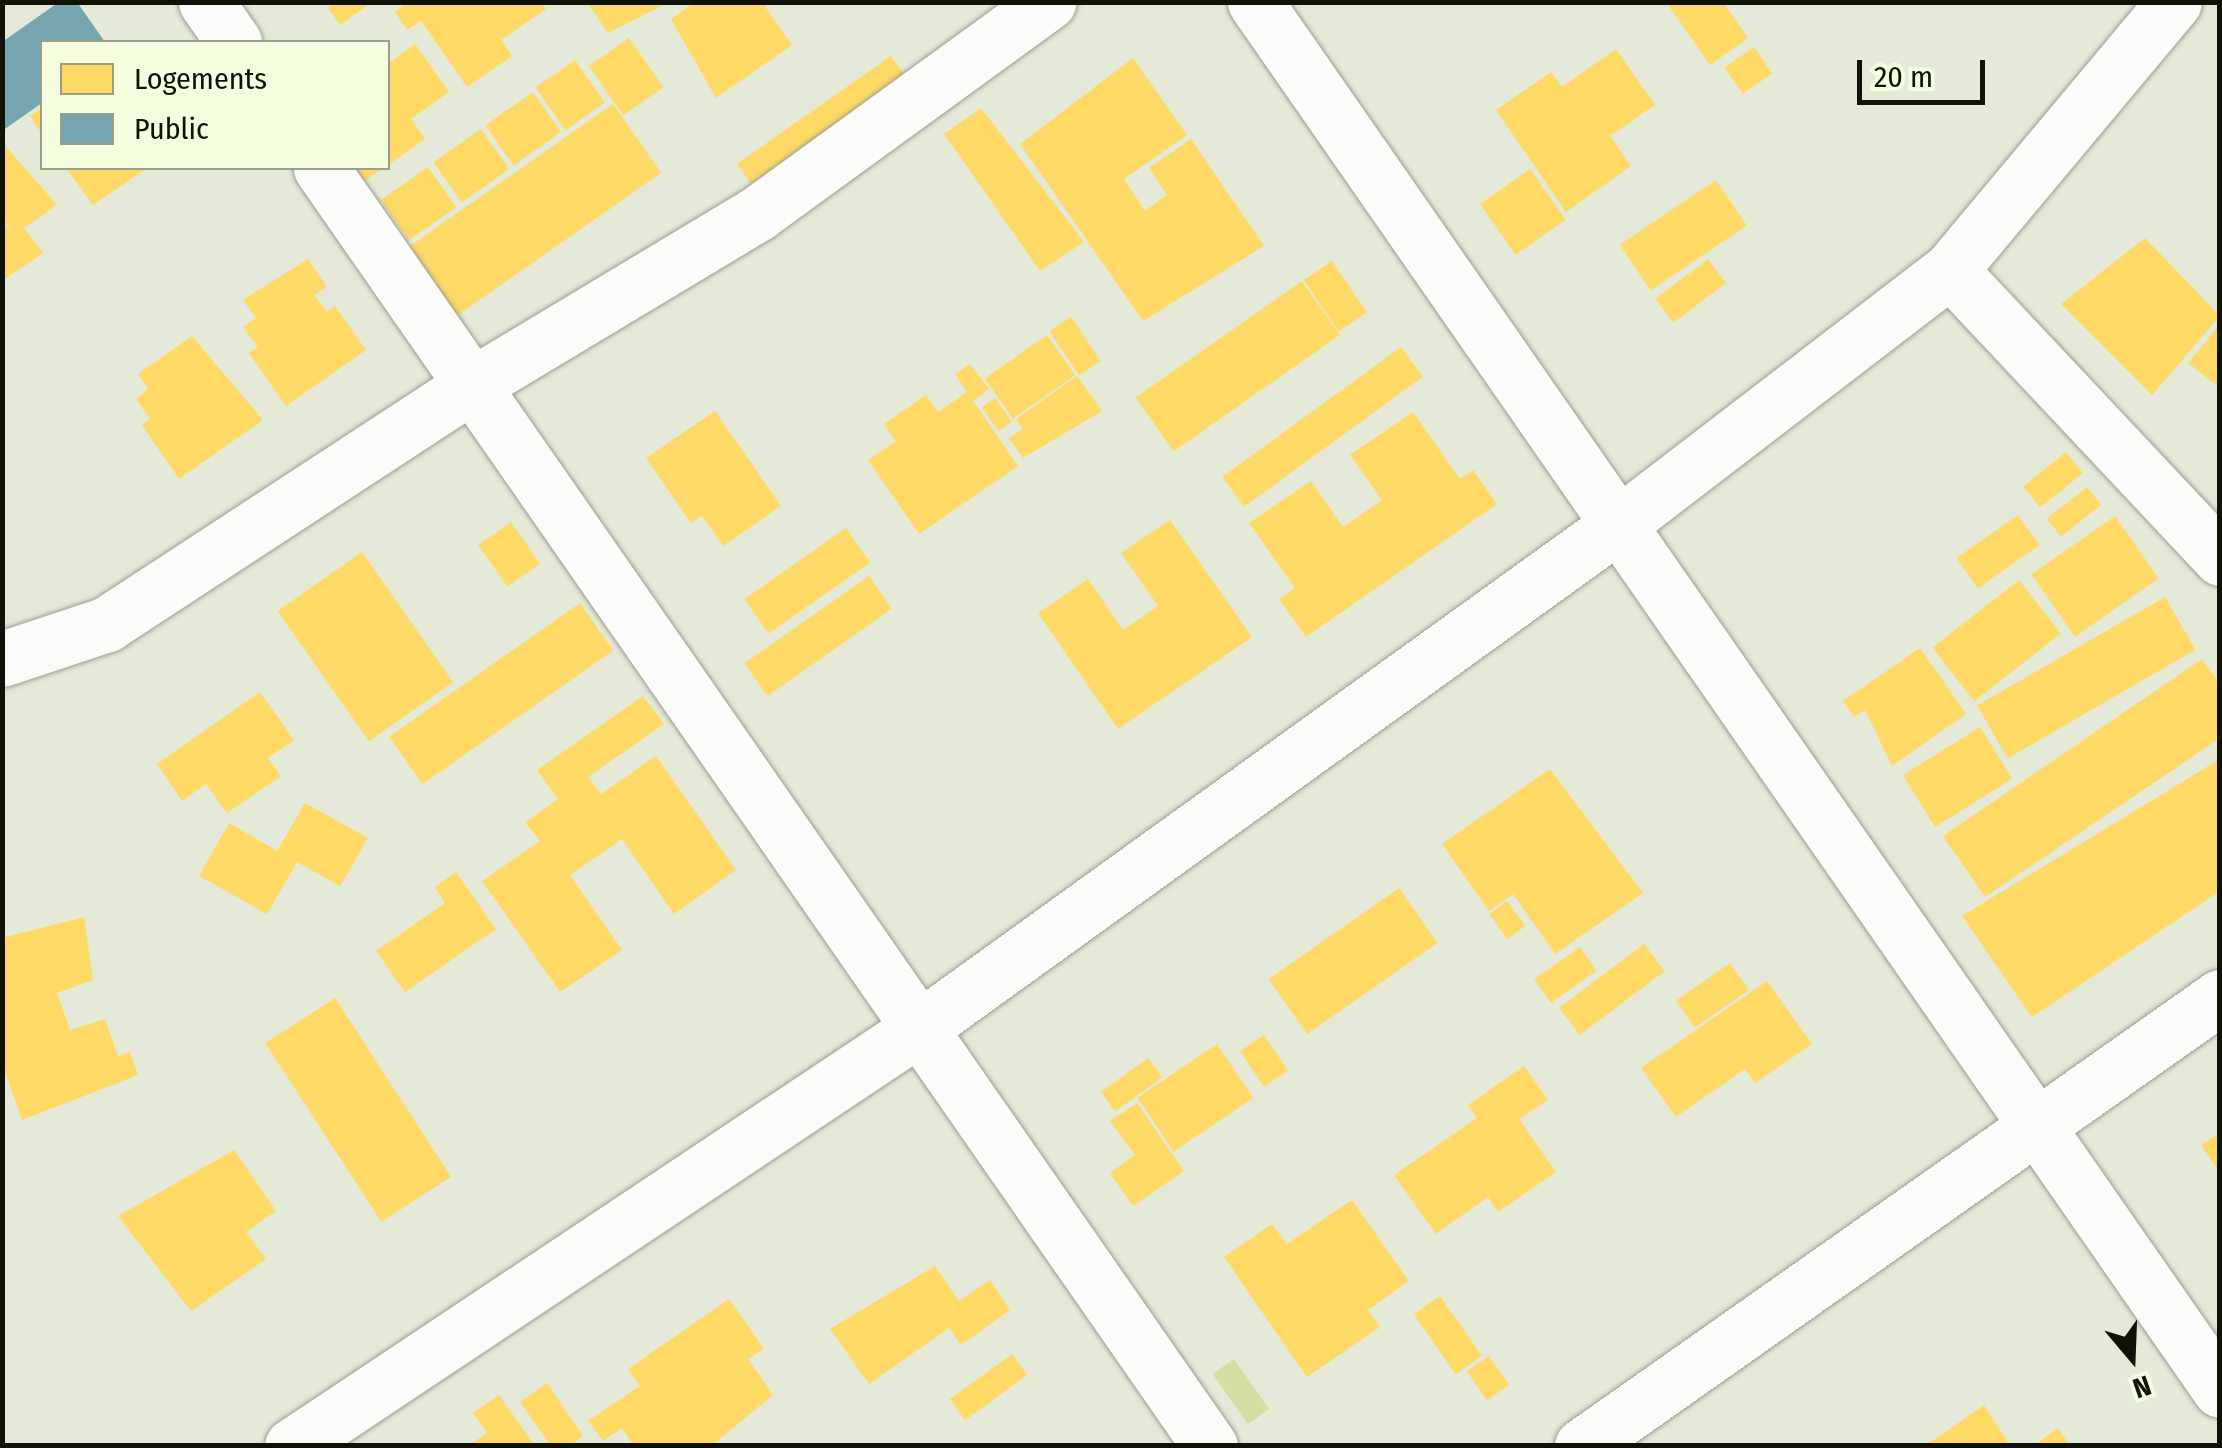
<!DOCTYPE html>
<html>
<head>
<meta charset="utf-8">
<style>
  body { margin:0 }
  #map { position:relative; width:2222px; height:1448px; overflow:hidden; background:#e4e9d8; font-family:"Fira Sans Condensed",sans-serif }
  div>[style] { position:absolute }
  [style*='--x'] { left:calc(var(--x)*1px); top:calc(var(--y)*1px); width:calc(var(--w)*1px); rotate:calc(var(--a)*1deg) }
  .water>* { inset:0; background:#d2dea2; transform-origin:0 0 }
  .homes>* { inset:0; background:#ffd966; transform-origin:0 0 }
  .public>* { inset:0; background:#76a5af }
  .roads { filter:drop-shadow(0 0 2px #9a9e90) drop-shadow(0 0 2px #9a9e90) }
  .minor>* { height:55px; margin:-27.5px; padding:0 27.5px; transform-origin:27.5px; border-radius:27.5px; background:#fbfcf9 }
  span { translate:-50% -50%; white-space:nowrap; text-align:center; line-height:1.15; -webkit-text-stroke:10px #f5fddf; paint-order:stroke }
  .frame { position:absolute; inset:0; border:5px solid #101208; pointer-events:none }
  .legend { position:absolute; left:40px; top:40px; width:350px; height:130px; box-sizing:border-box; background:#f5fddf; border:2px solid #999f89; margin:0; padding:12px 18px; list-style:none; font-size:30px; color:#101208 }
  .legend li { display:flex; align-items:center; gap:20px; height:50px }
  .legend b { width:50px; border:2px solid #999f89 }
  .north { position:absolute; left:2082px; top:1308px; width:100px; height:100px; -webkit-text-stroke:8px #f5fddf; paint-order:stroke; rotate:161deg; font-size:28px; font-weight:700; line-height:40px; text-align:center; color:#101208 }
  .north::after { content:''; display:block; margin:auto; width:35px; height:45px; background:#101208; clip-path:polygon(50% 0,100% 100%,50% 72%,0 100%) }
  .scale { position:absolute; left:1857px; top:60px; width:128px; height:45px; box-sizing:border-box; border:5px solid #101208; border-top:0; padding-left:12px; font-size:30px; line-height:35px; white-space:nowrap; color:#101208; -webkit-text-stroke:8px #f5fddf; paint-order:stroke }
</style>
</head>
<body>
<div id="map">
  <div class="water">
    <i style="left:1234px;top:1359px;width:61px;height:26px;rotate:55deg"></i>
  </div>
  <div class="homes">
    <i style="clip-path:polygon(336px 2px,372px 2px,340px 25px,328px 8px)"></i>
    <i style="clip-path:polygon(408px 2px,542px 2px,546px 9px,501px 40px,512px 56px,467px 87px,421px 21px,407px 30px,395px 12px)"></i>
    <i style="clip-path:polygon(587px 2px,669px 2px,608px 33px)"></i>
    <i style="clip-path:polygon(695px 2px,762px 2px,792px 45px,716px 98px,671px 19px)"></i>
    <i style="clip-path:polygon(1666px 2px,1723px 2px,1748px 38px,1710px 65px)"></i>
    <i style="left:629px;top:38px;width:60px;height:49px;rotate:55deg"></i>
    <i style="clip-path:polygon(415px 44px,449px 92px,411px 119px,425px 139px,388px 165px,388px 64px)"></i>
    <i style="left:1754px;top:47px;width:32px;height:36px;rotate:55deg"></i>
    <i style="clip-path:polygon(1616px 49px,1655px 105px,1610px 136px,1631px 166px,1566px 212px,1496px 110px,1551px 72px,1562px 87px)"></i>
    <i style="left:891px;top:56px;width:38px;height:188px;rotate:55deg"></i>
    <i style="clip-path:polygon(1133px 58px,1187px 135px,1124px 179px,1145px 211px,1167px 195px,1149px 168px,1191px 139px,1264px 246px,1143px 321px,1020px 144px)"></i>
    <i style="left:575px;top:60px;width:52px;height:48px;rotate:55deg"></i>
    <i style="left:533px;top:92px;width:49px;height:58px;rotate:55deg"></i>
    <i style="left:613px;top:104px;width:84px;height:252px;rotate:55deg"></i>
    <i style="clip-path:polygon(42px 108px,42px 134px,30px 116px)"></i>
    <i style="clip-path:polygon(981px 108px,1084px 242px,1040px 271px,944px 134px)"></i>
    <i style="left:481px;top:129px;width:49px;height:58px;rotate:55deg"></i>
    <i style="clip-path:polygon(2px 142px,57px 205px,24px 228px,43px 253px,5px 279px,2px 221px,14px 235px,2px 218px)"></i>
    <i style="left:428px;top:167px;width:49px;height:58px;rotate:55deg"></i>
    <i style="clip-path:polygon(66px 168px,147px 168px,93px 205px)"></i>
    <i style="clip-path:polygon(354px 168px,384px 168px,364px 181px)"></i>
    <i style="left:1530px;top:169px;width:62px;height:61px;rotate:55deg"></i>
    <i style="left:1716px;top:180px;width:55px;height:116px;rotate:56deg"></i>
    <i style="clip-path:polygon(2145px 238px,2220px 316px,2152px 395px,2061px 304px)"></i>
    <i style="clip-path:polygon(308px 259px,327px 287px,314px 295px,327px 312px,335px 306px,366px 350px,286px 406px,249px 353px,258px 347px,243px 327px,256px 318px,243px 300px)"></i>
    <i style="left:1708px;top:259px;width:30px;height:66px;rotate:53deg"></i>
    <i style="left:1332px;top:261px;width:62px;height:34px;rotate:56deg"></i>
    <i style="left:1302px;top:281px;width:66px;height:203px;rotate:55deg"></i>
    <i style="left:1071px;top:317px;width:53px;height:26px;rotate:56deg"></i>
    <i style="clip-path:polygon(2220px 324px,2220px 388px,2188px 363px)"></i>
    <i style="left:1047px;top:335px;width:49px;height:76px;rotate:55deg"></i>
    <i style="clip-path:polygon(192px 336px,263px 420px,179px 479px,142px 425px,150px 419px,136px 399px,148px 389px,138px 374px)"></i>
    <i style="left:1401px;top:347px;width:37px;height:221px;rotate:54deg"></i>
    <i style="clip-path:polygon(970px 364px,989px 389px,973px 401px,1018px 466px,919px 534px,868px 460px,896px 441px,884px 424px,926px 395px,938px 412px,967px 392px,955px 374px)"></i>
    <i style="clip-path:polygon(1077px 376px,1102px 411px,1023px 458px,1009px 438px,1023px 429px,1016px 419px)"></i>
    <i style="left:995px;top:398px;width:29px;height:16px;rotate:55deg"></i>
    <i style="clip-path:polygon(715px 411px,781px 506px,723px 546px,702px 516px,691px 523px,646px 458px)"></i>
    <i style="clip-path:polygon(1413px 412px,1460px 479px,1473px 470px,1497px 504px,1306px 637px,1279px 599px,1295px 588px,1249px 523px,1311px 481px,1343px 527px,1382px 500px,1350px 455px)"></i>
    <i style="left:2066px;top:452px;width:27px;height:55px;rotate:51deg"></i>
    <i style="left:2087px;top:487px;width:23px;height:51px;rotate:52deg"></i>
    <i style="left:2018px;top:515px;width:37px;height:75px;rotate:55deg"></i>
    <i style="left:2115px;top:516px;width:76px;height:102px;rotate:55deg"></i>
    <i style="clip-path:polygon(1170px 520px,1252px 637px,1118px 729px,1038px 613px,1088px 579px,1123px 630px,1158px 606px,1121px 553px)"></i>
    <i style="left:511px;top:522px;width:51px;height:40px;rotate:55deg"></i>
    <i style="left:846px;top:528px;width:42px;height:124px;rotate:55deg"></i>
    <i style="left:362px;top:552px;width:159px;height:103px;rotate:55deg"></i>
    <i style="left:869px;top:576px;width:40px;height:152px;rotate:55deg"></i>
    <i style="left:2019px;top:580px;width:68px;height:110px;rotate:52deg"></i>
    <i style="left:2165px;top:597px;width:61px;height:217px;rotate:60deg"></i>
    <i style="left:580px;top:603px;width:58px;height:233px;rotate:55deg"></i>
    <i style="clip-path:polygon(1920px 648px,1966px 714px,1892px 766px,1865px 710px,1854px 717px,1843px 701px)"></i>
    <i style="clip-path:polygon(2202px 659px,2220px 684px,2220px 738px,1985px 897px,1943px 836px)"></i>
    <i style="clip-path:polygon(260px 692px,294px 740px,268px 758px,281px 776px,227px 813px,206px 784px,182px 801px,157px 764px)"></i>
    <i style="clip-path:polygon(643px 696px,664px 724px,588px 777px,601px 794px,656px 756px,736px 870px,674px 914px,622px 839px,570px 875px,622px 950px,560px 992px,482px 881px,540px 841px,525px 822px,558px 799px,537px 770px)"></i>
    <i style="left:1980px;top:727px;width:61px;height:91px;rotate:58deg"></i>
    <i style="clip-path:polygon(2220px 759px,2220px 891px,2032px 1017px,1962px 916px)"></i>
    <i style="clip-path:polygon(1550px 769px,1643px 893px,1555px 954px,1513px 894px,1489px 911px,1442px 844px)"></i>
    <i style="clip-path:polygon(305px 803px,368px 838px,340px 886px,297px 862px,267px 914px,199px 876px,229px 823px,277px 851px)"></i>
    <i style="clip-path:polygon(456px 872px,496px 929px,405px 992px,376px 951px,445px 903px,435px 887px)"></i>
    <i style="left:1399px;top:888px;width:67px;height:159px;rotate:55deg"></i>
    <i style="left:1507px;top:901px;width:31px;height:22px;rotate:54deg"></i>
    <i style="clip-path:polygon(84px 917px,93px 980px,57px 993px,70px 1030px,105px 1019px,118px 1056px,130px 1052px,138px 1075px,22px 1120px,2px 1063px,2px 938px)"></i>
    <i style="left:1644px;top:944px;width:34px;height:106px;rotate:53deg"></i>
    <i style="left:1580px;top:947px;width:29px;height:56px;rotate:55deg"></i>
    <i style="left:1730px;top:963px;width:33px;height:66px;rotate:55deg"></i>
    <i style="clip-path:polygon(1767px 981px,1812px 1044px,1755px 1083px,1745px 1069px,1676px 1117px,1641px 1068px)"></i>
    <i style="left:335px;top:998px;width:213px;height:83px;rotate:57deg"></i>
    <i style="left:1264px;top:1035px;width:43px;height:29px;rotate:56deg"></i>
    <i style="left:1217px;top:1044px;width:65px;height:96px;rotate:56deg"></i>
    <i style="left:1148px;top:1058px;width:24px;height:58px;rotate:54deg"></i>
    <i style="clip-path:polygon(1524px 1066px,1548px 1100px,1519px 1119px,1556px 1172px,1498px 1212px,1488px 1197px,1436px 1234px,1394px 1175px,1477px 1118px,1468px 1105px)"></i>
    <i style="clip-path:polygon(1137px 1103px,1184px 1171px,1133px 1206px,1110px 1173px,1135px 1155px,1110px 1121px)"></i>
    <i style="clip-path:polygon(2220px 1133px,2220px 1173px,2201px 1145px)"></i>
    <i style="clip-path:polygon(234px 1150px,276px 1211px,246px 1232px,266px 1259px,191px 1311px,118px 1216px)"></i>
    <i style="clip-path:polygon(1352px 1200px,1409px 1281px,1368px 1310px,1380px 1327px,1307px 1377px,1224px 1257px,1272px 1224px,1287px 1244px)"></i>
    <i style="clip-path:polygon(935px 1266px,959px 1301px,990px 1280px,1010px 1310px,961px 1345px,949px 1328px,869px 1384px,830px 1329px)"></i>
    <i style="left:1440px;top:1296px;width:73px;height:32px;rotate:55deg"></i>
    <i style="clip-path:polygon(729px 1299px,764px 1349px,748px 1359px,773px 1395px,711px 1446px,634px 1446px,622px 1428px,603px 1441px,588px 1421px,640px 1386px,628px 1369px)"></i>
    <i style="left:1012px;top:1354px;width:26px;height:77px;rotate:54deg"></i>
    <i style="left:1489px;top:1356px;width:35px;height:27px;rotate:55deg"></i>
    <i style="clip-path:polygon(547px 1383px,583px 1436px,570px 1446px,551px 1446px,520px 1402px)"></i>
    <i style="clip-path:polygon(499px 1395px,535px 1446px,468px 1446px,487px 1433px,473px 1413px)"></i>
    <i style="clip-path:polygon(1984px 1405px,2010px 1446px,1925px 1446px)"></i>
    <i style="clip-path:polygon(2058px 1428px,2070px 1446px,2034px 1446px)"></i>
  </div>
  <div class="public">
    <i style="clip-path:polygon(59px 2px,77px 2px,105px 42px,42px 42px,42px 103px,2px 131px,2px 42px)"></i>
  </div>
  <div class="roads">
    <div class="minor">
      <i style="--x:206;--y:2;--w:49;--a:55"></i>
      <i style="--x:1255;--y:2;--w:1690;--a:55.19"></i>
      <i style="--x:321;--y:168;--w:1557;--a:55.18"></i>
      <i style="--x:1950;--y:270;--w:395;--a:46.8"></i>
      <i style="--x:2;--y:659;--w:111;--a:-18.4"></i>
      <i style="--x:107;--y:624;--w:436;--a:-33.2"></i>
      <i style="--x:472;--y:385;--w:334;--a:-31"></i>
      <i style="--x:758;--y:213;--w:359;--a:-36"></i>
      <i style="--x:292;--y:1446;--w:756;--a:-33.67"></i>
      <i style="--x:921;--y:1027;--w:855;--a:-35.77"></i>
      <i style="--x:1615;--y:527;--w:422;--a:-37.5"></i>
      <i style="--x:1950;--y:270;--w:349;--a:-50.1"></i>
      <i style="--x:1582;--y:1446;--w:780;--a:-35.14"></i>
    </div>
  </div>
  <div class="frame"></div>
  <ul class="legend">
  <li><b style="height:28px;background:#ffd966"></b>Logements</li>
  <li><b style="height:28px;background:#76a5af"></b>Public</li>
  </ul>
  <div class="north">N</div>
  <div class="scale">20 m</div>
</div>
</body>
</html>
